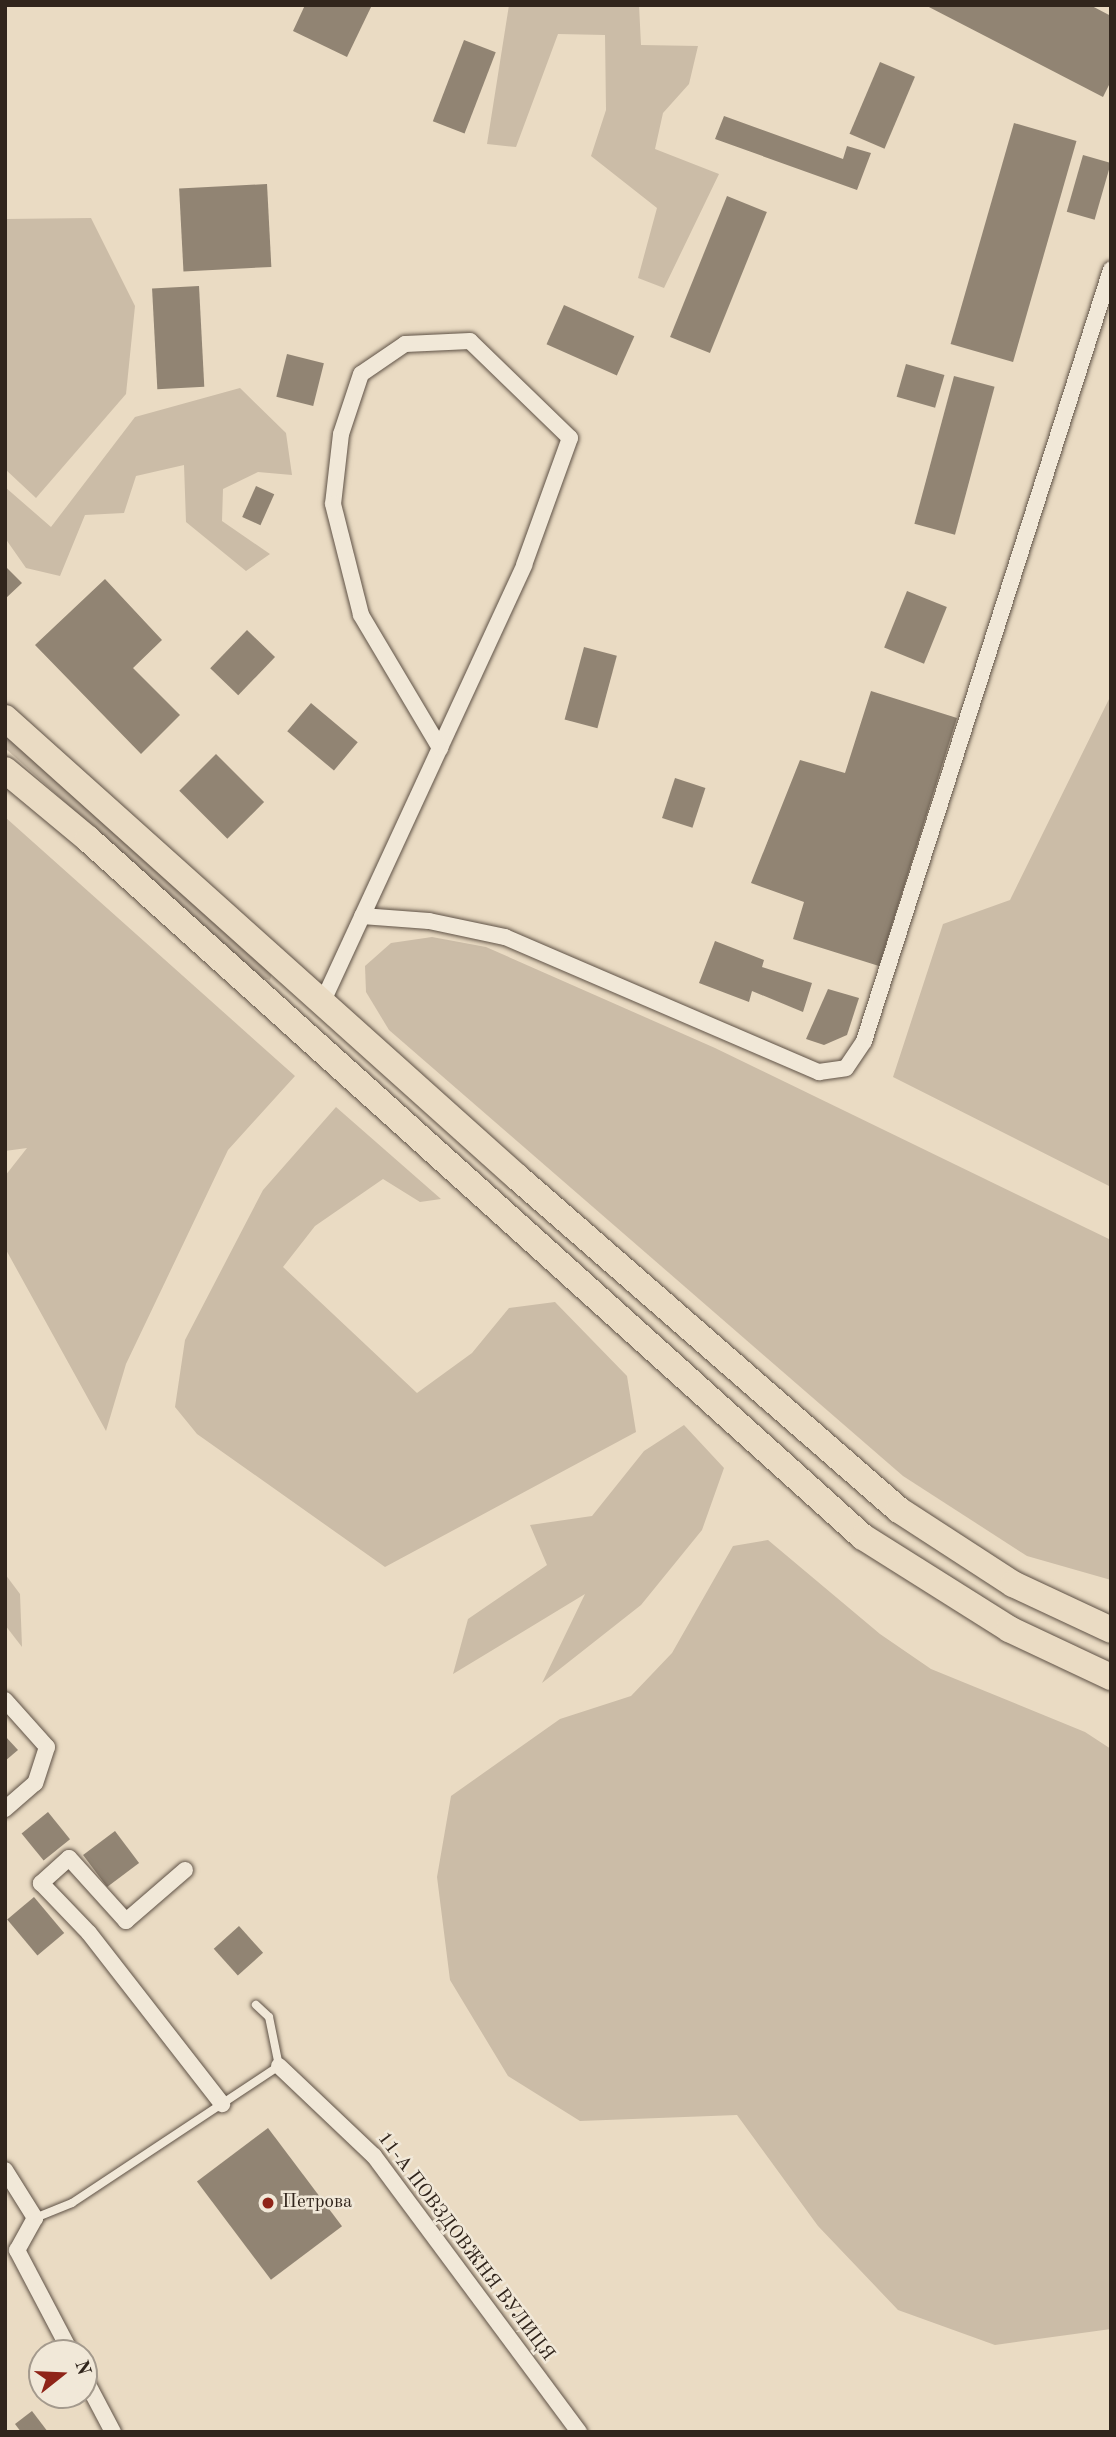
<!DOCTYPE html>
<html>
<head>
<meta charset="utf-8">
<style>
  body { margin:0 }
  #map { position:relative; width:1116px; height:2437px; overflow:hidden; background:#eadbc3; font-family:"Old Standard TT",serif }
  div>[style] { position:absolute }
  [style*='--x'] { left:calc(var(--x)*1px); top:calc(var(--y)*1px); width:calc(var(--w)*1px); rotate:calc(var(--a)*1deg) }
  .green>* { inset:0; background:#cbbca7 }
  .building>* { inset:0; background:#918473; transform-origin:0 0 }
  .roads { filter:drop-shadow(0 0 2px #5f5246) drop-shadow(0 0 2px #5f5246) }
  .service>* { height:8px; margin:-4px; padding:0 4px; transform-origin:4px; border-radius:4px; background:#f1e8d8 }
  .minor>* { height:16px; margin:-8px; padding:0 8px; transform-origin:8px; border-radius:8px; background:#f1e8d8 }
  .primary>* { height:26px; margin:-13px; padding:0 13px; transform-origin:13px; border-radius:13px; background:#eadbc3 }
  .dots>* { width:19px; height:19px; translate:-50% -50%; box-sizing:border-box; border:4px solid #f1e8d8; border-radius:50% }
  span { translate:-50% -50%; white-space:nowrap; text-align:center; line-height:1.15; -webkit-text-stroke:5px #f1e8d8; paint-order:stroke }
  .poi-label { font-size:19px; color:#31251c }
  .left { translate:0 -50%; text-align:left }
  .street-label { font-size:19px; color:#31251c }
  .frame { position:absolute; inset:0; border:7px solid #31251c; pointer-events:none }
  .north { position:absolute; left:28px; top:2339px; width:70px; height:70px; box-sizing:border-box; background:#f1e8d8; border:2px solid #a49a8d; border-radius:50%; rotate:72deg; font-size:19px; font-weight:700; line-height:28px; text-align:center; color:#31251c }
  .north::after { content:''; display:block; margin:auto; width:24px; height:32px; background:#8f2418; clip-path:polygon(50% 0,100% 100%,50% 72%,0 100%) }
</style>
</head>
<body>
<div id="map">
  <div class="green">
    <i style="clip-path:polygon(509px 5px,639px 5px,641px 45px,698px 46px,689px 84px,663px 113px,655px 149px,719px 174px,664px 288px,638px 278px,657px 208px,591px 156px,606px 110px,605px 35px,558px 34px,516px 147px,487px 144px)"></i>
    <i style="clip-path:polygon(91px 218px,135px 306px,126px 394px,36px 498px,5px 469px,5px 219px)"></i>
    <i style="clip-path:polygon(240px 388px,286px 433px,292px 475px,258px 472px,223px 489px,222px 521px,270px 554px,246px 571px,186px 522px,184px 465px,136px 476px,124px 513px,85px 515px,60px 576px,26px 568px,5px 538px,5px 487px,51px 527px,135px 417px)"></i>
    <i style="clip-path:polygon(1111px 695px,1111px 1187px,893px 1077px,943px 924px,1010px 900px)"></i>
    <i style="clip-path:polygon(5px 733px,272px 973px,270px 980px,259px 977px,5px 748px)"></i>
    <i style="clip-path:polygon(5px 817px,295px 1076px,228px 1150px,126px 1364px,106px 1431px,5px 1248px,5px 1176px,27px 1148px,5px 1151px)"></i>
    <i style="clip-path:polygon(432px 937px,486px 947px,715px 1048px,1111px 1240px,1111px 1580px,1027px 1556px,903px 1476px,389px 1030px,366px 992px,365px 966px,391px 943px)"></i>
    <i style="clip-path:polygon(336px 1107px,441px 1199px,420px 1202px,383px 1179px,315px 1226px,283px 1267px,417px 1393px,472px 1353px,509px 1308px,555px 1302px,627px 1376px,636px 1432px,385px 1567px,197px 1434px,175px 1407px,185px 1340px,263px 1190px)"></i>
    <i style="clip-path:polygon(684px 1425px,724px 1468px,702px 1530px,641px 1605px,542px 1683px,585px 1594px,453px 1674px,468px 1619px,547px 1565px,530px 1525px,592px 1516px,644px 1451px)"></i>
    <i style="clip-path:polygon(768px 1540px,880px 1634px,931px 1669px,1085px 1732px,1111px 1749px,1111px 2329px,995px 2345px,898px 2310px,818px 2226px,737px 2115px,580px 2121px,508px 2076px,450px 1980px,437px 1877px,451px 1796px,560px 1719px,631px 1696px,672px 1653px,733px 1546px)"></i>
    <i style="clip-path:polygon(5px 1574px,20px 1594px,22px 1647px,5px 1625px)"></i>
  </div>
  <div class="building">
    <i style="clip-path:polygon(305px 5px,372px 5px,347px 57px,293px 31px)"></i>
    <i style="clip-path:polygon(925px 5px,1090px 5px,1111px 16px,1111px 81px,1103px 97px)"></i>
    <i style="left:464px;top:40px;width:34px;height:87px;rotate:21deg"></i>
    <i style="left:880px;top:62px;width:38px;height:78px;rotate:23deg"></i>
    <i style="clip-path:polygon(724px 116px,843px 159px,847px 146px,871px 153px,857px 190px,715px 139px)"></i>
    <i style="left:1014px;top:123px;width:65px;height:230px;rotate:16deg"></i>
    <i style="left:1083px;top:155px;width:29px;height:59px;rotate:16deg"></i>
    <i style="left:267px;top:184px;width:83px;height:88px;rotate:87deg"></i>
    <i style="left:727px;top:196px;width:43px;height:152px;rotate:22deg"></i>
    <i style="left:199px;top:286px;width:101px;height:47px;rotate:87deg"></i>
    <i style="left:564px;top:305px;width:77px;height:43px;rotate:24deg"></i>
    <i style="left:287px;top:354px;width:38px;height:44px;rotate:14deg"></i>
    <i style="left:906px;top:364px;width:40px;height:34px;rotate:16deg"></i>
    <i style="left:954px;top:376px;width:42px;height:153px;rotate:15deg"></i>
    <i style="left:256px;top:486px;width:20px;height:34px;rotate:24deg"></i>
    <i style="clip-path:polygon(5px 566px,22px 583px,5px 599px)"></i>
    <i style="clip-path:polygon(105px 579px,162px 640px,133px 668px,180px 715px,141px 754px,35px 645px)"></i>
    <i style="left:907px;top:591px;width:43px;height:61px;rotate:22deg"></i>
    <i style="left:247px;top:630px;width:39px;height:53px;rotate:44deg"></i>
    <i style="left:584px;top:647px;width:34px;height:75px;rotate:15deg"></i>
    <i style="clip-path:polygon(871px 691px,957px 718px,879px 966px,793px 939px,804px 902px,751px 883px,800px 760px,845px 773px)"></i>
    <i style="left:311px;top:703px;width:61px;height:37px;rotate:40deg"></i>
    <i style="left:216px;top:754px;width:68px;height:52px;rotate:45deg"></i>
    <i style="left:675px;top:778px;width:32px;height:42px;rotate:18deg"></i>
    <i style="clip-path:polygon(715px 941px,764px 960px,762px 967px,812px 983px,803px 1012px,752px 991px,749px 1002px,699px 983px)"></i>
    <i style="clip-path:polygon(828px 989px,859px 998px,847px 1035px,824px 1045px,806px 1039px)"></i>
    <i style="clip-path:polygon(5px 1736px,18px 1750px,5px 1761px)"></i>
    <i style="left:48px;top:1812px;width:35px;height:34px;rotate:51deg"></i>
    <i style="left:115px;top:1831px;width:40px;height:40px;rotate:53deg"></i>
    <i style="left:34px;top:1897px;width:47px;height:35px;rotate:50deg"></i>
    <i style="left:239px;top:1926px;width:36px;height:34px;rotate:48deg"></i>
    <i style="left:268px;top:2128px;width:123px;height:89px;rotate:53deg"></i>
    <i style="clip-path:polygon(32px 2411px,48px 2432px,21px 2432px,15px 2424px)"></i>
  </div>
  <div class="roads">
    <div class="service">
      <i style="--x:35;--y:2218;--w:40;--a:-22"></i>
      <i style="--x:72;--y:2203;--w:248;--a:-33.5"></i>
      <i style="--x:279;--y:2066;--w:50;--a:-101.5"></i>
      <i style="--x:269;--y:2017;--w:18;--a:-137"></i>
    </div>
    <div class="minor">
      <i style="--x:362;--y:916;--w:67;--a:4.3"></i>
      <i style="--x:429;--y:921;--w:78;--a:11.9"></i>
      <i style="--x:505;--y:937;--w:342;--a:23.3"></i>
      <i style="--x:819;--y:1072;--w:27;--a:-8"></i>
      <i style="--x:846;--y:1068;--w:32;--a:-56"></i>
      <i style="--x:864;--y:1041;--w:810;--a:-72.24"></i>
      <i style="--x:323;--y:1001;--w:480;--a:-65.2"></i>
      <i style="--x:524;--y:565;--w:135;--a:-70.1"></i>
      <i style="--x:570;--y:438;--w:139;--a:-135.9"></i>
      <i style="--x:470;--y:341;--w:65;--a:177.4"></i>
      <i style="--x:405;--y:344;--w:53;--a:145.7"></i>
      <i style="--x:361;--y:374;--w:63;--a:108.4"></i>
      <i style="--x:341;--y:434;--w:70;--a:96.5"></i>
      <i style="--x:333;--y:504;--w:114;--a:75.8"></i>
      <i style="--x:361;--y:615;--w:155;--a:59.3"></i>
      <i style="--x:5;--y:1700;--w:63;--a:48.2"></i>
      <i style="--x:47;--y:1747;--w:38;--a:108"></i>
      <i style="--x:35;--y:1783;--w:40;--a:139"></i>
      <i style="--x:185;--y:1870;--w:78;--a:139.2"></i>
      <i style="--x:126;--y:1921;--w:85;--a:-132.1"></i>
      <i style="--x:69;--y:1858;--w:38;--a:138"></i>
      <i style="--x:41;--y:1883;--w:69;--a:46.2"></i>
      <i style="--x:89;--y:1933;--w:217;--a:52.1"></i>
      <i style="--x:279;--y:2066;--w:131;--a:43.5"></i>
      <i style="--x:374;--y:2156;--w:344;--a:53.4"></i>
      <i style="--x:5;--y:2170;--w:57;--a:58"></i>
      <i style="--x:35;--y:2218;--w:37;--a:119"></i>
      <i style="--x:17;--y:2250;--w:116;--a:62.3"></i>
      <i style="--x:84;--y:2377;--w:62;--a:62.2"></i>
    </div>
    <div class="primary">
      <i style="--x:5;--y:718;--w:688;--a:41.88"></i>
      <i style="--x:517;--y:1177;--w:507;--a:41.08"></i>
      <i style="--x:899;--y:1510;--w:136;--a:33"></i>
      <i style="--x:1013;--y:1584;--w:108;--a:25.1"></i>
      <i style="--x:5;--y:770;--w:108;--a:39.7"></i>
      <i style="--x:88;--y:839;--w:1043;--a:42.01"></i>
      <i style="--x:863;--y:1537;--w:173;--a:32.2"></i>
      <i style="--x:1009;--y:1629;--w:113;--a:25.2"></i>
    </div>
  </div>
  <div class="dots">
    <i style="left:268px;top:2203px;background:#8f2418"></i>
  </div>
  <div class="poi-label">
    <span class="left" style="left:282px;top:2203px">Петрова</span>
  </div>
  <div class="street-label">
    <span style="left:465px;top:2247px;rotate:53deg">11-А ПОВЗДОВЖНЯ ВУЛИЦЯ</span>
  </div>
  <div class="frame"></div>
  <div class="north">N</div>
</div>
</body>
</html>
